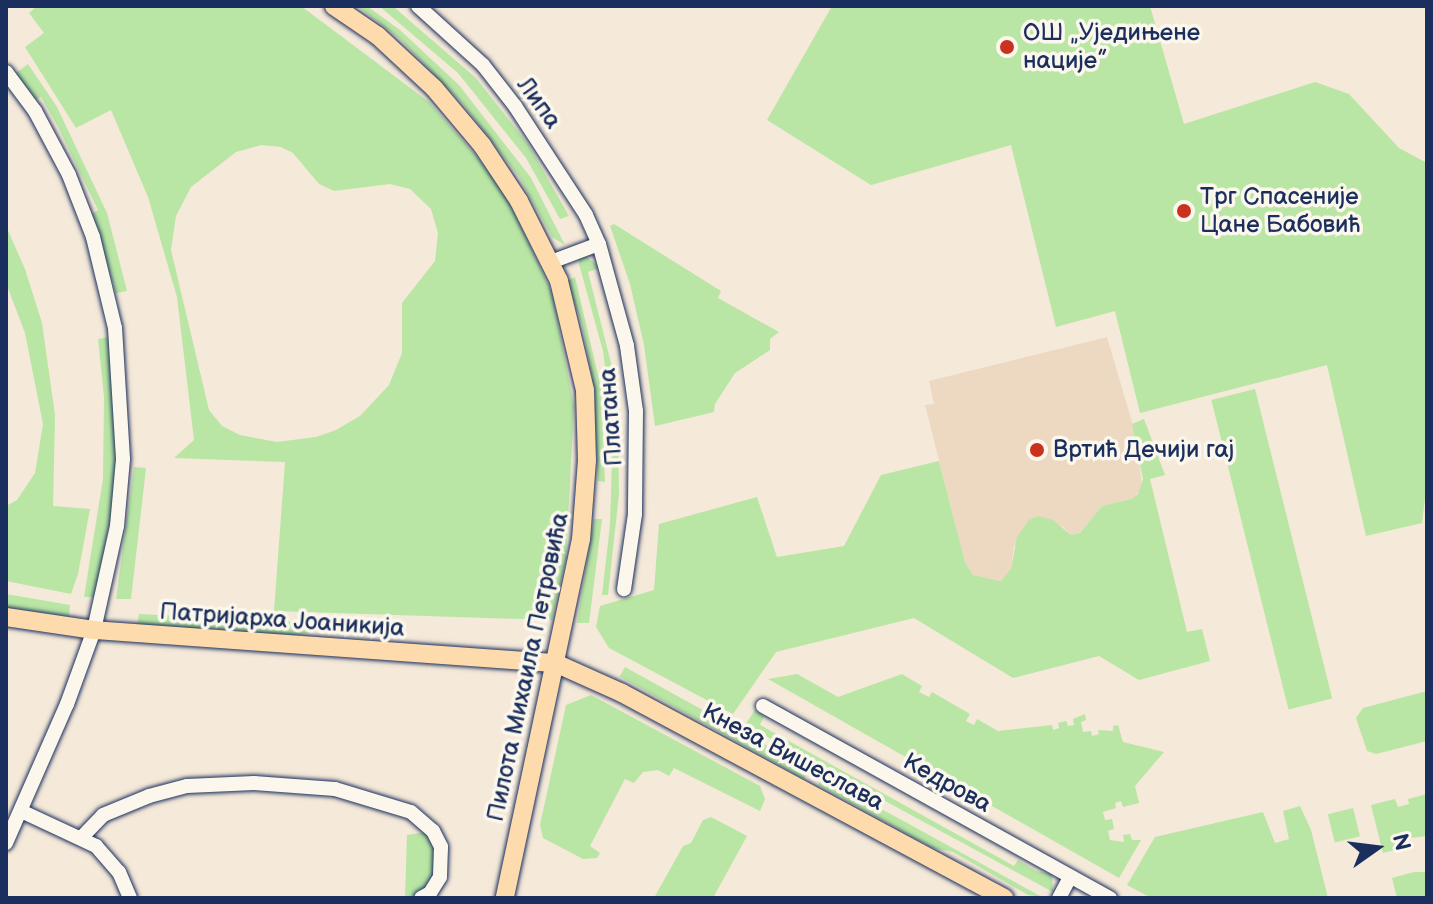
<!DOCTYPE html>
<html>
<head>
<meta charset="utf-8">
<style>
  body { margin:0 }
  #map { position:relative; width:1433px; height:904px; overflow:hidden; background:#f5e9d9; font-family:"Balsamiq Sans",sans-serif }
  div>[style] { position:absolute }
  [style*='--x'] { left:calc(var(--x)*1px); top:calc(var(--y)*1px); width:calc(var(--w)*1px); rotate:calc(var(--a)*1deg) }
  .built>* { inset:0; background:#edd8c2 }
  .green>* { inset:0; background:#b9e6a4; transform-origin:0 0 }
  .roads { filter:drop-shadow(0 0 2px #1b2f5e) drop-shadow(0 0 2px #1b2f5e) }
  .minor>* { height:14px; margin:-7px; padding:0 7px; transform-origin:7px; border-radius:7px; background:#fbf7ec }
  .major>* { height:18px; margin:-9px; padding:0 9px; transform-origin:9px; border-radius:9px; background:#fedbac }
  .dots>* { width:22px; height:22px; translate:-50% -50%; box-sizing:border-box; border:4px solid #fbf7ec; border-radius:50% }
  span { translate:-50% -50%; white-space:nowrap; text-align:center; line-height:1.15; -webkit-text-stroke:7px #fbf7ec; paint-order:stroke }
  .poi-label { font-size:24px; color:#1b2f5e }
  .left { translate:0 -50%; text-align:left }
  .street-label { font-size:24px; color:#1b2f5e }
  .frame { position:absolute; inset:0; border:8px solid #1b2f5e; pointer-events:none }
  .north { position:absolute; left:1337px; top:808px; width:80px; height:80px; -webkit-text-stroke:6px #fbf7ec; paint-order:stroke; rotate:76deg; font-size:22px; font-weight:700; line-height:32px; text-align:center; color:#1b2f5e }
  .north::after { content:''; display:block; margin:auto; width:28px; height:36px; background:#1b2f5e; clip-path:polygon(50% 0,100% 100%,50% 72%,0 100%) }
</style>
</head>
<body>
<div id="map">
  <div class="built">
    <i style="clip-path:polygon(1107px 337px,1137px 439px,1142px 488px,1133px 499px,1102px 506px,1080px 533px,1071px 535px,1062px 526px,1014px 546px,1011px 569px,1002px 581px,973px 575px,965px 562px,925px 405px,934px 404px,929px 381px)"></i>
  </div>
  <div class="green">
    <i style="clip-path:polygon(evenodd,37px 6px,301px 6px,429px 102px,479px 159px,508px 199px,552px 293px,574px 406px,566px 558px,552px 620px,274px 611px,285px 462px,174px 458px,194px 440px,177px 297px,148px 197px,111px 110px,76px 128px,25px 47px,44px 33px,29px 13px,37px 6px,261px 145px,281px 147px,293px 153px,319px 184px,334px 191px,390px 184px,410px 189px,431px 209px,438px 233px,435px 261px,402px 303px,402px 353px,389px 385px,360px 416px,336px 430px,316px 437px,277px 442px,240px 435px,222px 426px,209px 410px,171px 250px,176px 216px,191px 187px,236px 152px,261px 145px)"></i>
    <i style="clip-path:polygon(357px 6px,367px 6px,400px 30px,459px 85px,531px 178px,565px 245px,552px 237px,519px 177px,464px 105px,399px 38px)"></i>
    <i style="clip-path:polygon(379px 6px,395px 8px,476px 78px,528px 144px,569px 216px,560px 219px,526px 158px,458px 73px)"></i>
    <i style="clip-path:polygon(832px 6px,1150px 6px,1184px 124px,1315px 82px,1349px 94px,1399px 148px,1427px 163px,1427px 482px,1422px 523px,1366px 536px,1327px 365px,1140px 413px,1115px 311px,1056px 327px,1011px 145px,871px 185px,767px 120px)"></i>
    <i style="clip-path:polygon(28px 64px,57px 107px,107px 213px,127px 291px,116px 293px,92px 214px,98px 210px,58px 127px,41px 97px,35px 100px,16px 73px)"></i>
    <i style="clip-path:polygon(614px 224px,721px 291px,718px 298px,779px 332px,770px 339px,770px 350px,735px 373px,715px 404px,714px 412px,655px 426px,644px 345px,630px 284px,610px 226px)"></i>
    <i style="clip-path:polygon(6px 226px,25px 269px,42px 323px,55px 415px,53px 506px,90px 509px,78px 574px,71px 594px,6px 581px,6px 506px,17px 500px,35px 473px,43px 424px,25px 333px,6px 283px)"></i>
    <i style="clip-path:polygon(586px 256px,600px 268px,588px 272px,613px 371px,618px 409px,619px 494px,608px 595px,602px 595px,610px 525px,613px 427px,603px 351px,579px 264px,578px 258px)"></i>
    <i style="clip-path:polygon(575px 277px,601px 388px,605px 482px,598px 481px,592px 376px,582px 325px,567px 281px)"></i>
    <i style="clip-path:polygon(111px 337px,117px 443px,113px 506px,95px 597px,84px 597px,103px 479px,104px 397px,98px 339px)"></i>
    <i style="left:1255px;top:389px;width:319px;height:45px;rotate:76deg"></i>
    <i style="clip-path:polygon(1144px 419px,1165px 475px,1150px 479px,1187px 632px,1202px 629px,1210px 661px,1139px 680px,1099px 656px,1013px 678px,914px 618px,776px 652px,733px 714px,609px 648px,596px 627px,600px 606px,654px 590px,659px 524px,757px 497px,777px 557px,844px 546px,881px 475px,939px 461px,965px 562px,973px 575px,1001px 581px,1011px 569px,1017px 537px,1029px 520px,1038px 516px,1053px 520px,1071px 535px,1080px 533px,1102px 506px,1132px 499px,1138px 494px,1143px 479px,1132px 424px)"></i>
    <i style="clip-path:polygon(134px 467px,146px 468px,131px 599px,116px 599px)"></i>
    <i style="clip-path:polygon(594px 519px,602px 519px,589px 623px,577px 623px)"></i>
    <i style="clip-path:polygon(6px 594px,70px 605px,69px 616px,6px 608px)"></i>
    <i style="clip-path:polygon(139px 614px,334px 624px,333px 628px,293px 636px,137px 625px)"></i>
    <i style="left:625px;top:667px;width:211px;height:11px;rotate:29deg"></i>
    <i style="clip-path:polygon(797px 674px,838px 697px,902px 674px,922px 686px,919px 692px,929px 697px,932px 692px,970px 714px,966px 721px,974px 725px,977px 719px,998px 731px,1052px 725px,1053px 730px,1059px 728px,1058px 723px,1066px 721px,1068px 726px,1074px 725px,1073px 719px,1085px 714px,1086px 720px,1081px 722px,1083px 732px,1091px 731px,1092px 736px,1099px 734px,1098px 730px,1113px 731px,1113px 726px,1118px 725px,1123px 742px,1164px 752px,1135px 786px,1139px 803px,1123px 807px,1121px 801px,1115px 803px,1116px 808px,1103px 812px,1105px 820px,1112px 819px,1114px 829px,1108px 831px,1110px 840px,1124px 842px,1123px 835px,1130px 834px,1132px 840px,1141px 840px,1119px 878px,768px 679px)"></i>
    <i style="clip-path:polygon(1427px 691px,1427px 741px,1376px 754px,1367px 751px,1356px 718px,1363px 708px)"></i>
    <i style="clip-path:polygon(591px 695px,760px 786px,765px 799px,760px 811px,674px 768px,669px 776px,658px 770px,643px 772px,634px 783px,625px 779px,590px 846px,600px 853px,597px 858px,583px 859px,543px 838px,540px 825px,566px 705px)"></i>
    <i style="clip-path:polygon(755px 710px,764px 716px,760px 725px,1014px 866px,1018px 860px,1036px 871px,1052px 874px,1053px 892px,745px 725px)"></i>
    <i style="clip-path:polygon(823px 777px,1042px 897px,1028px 895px,953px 852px,933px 848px,818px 785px)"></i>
    <i style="clip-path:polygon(1427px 794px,1427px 836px,1401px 839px,1403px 848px,1383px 853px,1371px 805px,1395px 799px,1398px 807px,1409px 804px,1408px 799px)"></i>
    <i style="clip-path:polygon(1300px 806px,1311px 830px,1328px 898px,1151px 898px,1127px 885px,1155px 837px,1263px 812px,1275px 843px,1289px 839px,1283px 811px)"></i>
    <i style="left:1353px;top:808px;width:29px;height:26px;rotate:76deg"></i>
    <i style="clip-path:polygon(711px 817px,747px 836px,713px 898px,654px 898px,683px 846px,691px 843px,703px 820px)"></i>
    <i style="clip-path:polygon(433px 831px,442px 858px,422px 898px,405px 898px,407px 835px)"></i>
    <i style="clip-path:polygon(1414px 872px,1427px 872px,1427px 898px,1397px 898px,1392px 878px)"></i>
  </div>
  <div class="roads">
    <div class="minor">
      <i style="--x:418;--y:6;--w:88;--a:42.2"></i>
      <i style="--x:483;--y:65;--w:52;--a:52"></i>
      <i style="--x:515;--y:106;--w:130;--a:56.9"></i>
      <i style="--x:586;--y:215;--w:32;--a:66"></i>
      <i style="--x:599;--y:244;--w:106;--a:74.6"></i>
      <i style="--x:627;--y:346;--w:66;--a:82.1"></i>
      <i style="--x:636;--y:411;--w:103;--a:90.6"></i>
      <i style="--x:635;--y:514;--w:76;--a:98.3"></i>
      <i style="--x:6;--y:72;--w:49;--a:53.4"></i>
      <i style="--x:35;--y:111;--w:72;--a:62"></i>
      <i style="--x:69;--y:175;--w:66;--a:68.8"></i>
      <i style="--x:93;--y:237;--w:94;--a:76.4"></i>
      <i style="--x:115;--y:328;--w:131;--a:86.5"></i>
      <i style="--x:123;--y:459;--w:67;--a:95.1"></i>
      <i style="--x:117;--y:526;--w:107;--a:102.5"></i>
      <i style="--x:94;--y:630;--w:79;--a:110"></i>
      <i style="--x:67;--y:704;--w:152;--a:113.7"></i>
      <i style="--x:551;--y:262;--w:51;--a:-20.6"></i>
      <i style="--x:763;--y:706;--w:397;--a:29"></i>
      <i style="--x:21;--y:811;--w:83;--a:25"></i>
      <i style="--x:96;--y:846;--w:35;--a:49"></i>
      <i style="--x:119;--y:872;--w:28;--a:67"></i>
      <i style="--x:82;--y:837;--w:30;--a:-46"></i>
      <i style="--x:103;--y:815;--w:50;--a:-22.4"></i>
      <i style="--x:149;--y:796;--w:39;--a:-15"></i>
      <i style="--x:187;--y:786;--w:67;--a:-2.6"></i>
      <i style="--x:254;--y:783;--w:81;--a:4.2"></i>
      <i style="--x:335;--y:789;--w:79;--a:16.8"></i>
      <i style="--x:411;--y:812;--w:29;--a:41"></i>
      <i style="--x:433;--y:831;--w:18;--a:63"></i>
      <i style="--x:441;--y:847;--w:30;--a:92"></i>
      <i style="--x:440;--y:877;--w:19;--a:122"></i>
      <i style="--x:430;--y:893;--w:10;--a:151"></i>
      <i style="--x:1059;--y:898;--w:24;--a:-62"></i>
    </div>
    <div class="major">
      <i style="--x:334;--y:6;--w:53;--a:34.3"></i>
      <i style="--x:378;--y:36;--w:76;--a:42.9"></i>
      <i style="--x:434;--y:88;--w:75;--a:49.9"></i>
      <i style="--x:482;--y:145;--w:67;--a:56.5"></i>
      <i style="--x:519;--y:201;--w:89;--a:63.4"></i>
      <i style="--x:559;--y:281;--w:112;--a:76.6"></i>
      <i style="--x:585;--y:390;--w:70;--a:88.4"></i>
      <i style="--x:587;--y:460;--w:79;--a:94.3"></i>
      <i style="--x:581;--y:539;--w:367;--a:102"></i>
      <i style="--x:6;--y:617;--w:89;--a:8.4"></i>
      <i style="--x:94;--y:630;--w:462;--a:4.1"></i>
      <i style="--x:555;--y:663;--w:73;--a:24.1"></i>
      <i style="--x:622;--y:693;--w:434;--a:28.2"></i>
    </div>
  </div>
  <div class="dots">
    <i style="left:1007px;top:47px;background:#c8321e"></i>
    <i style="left:1184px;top:211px;background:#c8321e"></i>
    <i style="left:1037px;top:450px;background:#c8321e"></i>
  </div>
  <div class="poi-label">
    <span class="left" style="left:1023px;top:47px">ОШ „Уједињене<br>нације”</span>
    <span class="left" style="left:1200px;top:211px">Трг Спасеније<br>Цане Бабовић</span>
    <span class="left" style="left:1053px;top:450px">Вртић Дечији гај</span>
  </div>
  <div class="street-label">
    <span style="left:539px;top:103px;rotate:54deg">Липа</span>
    <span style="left:611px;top:417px;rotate:-94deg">Платана</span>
    <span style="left:282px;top:620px;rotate:4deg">Патријарха Јоаникија</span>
    <span style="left:528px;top:667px;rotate:-78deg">Пилота Михаила Петровића</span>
    <span style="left:793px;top:757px;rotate:28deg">Кнеза Вишеслава</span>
    <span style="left:947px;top:783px;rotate:29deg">Кедрова</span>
  </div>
  <div class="frame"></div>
  <div class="north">N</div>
</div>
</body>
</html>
